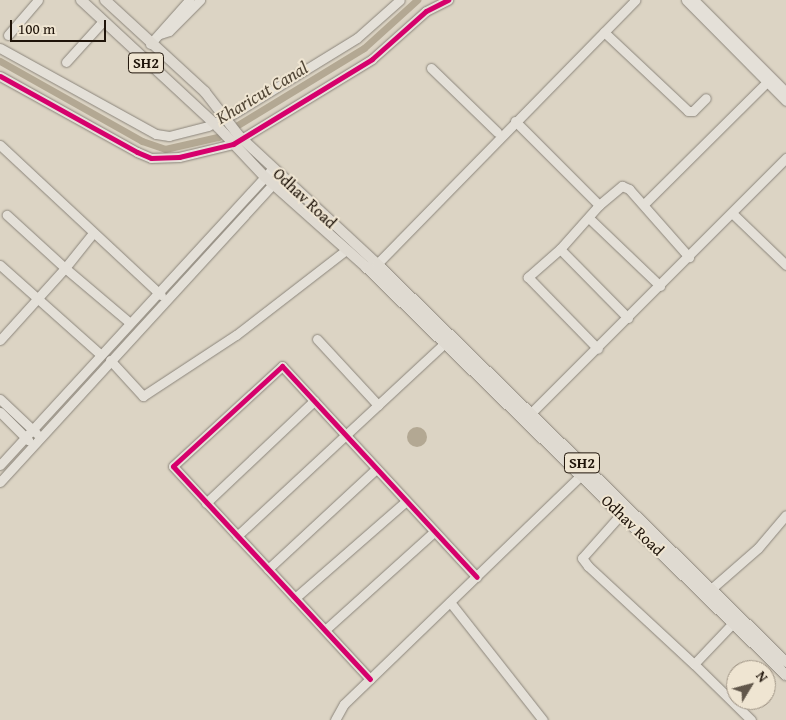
<!DOCTYPE html>
<html>
<head>
<meta charset="utf-8">
<style>
  body { margin:0 }
  #map { position:relative; width:786px; height:720px; overflow:hidden; background:#dcd4c4; font-family:"Gentium Book Plus",serif }
  div>[style] { position:absolute }
  [style*='--x'] { left:calc(var(--x)*1px); top:calc(var(--y)*1px); width:calc(var(--w)*1px); rotate:calc(var(--a)*1deg) }
  .water>* { inset:0; background:#b3a893 }
  .round { border-radius:50% }
  .canal>* { height:7px; margin:-3.5px; padding:0 3.5px; transform-origin:3.5px; border-radius:3.5px; background:#b3a893 }
  .roads { filter:drop-shadow(0 0 1px #8b857b) drop-shadow(0 0 1px #8b857b) }
  .minor>* { height:9px; margin:-4.5px; padding:0 4.5px; transform-origin:4.5px; border-radius:4.5px; background:#e4e0d8 }
  .major>* { height:10px; margin:-5px; padding:0 5px; transform-origin:5px; border-radius:5px; background:#dfdad1 }
  .cycleway>* { height:5px; margin:-2.5px; padding:0 2.5px; transform-origin:2.5px; border-radius:2.5px; background:#d6006c }
  span { translate:-50% -50%; white-space:nowrap; text-align:center; line-height:1.15; -webkit-text-stroke:4px #efe5d2; paint-order:stroke }
  .shield-label span { padding:1px 4px; background:#efe5d2; border:1px solid; border-radius:4px; -webkit-text-stroke-width:0 }
  .shield-label { font-size:15px; color:#1f140a; font-weight:700 }
  .street-label { font-size:16px; color:#1f140a }
  .water-label { font-size:18px; color:#534838; font-style:italic }
  .north { position:absolute; left:726px; top:660px; width:50px; height:50px; box-sizing:border-box; background:#efe5d2; border:1px solid #9c9182; border-radius:50%; rotate:53deg; font-size:14px; font-weight:700; line-height:20px; text-align:center; color:#1f140a }
  .north::after { content:''; display:block; margin:auto; width:18px; height:22px; background:#61574b; clip-path:polygon(50% 0,100% 100%,50% 72%,0 100%) }
  .scale { position:absolute; left:10px; top:20px; width:96px; height:22px; box-sizing:border-box; border:2px solid #1f140a; border-top:0; padding-left:6px; font-size:15px; line-height:18px; white-space:nowrap; color:#1f140a; -webkit-text-stroke:4px #efe5d2; paint-order:stroke }
</style>
</head>
<body>
<div id="map">
  <div class="water">
    <i class="round" style="left:407px;top:427px;width:20px;height:20px"></i>
  </div>
  <div class="canal">
    <i style="--x:0;--y:61;--w:163;--a:29.4"></i>
    <i style="--x:142;--y:141;--w:24;--a:19"></i>
    <i style="--x:165;--y:149;--w:54;--a:-12.8"></i>
    <i style="--x:218;--y:137;--w:171;--a:-31.4"></i>
    <i style="--x:364;--y:48;--w:72;--a:-42.2"></i>
  </div>
  <div class="roads">
    <div class="minor">
      <i style="--x:686;--y:0;--w:142;--a:45.3"></i>
      <i style="--x:694;--y:0;--w:130;--a:45"></i>
      <i style="--x:604;--y:32;--w:115;--a:43.2"></i>
      <i style="--x:688;--y:111;--w:5;--a:0"></i>
      <i style="--x:693;--y:111;--w:18;--a:-45"></i>
      <i style="--x:160;--y:34;--w:9;--a:-18"></i>
      <i style="--x:169;--y:31;--w:44;--a:-45"></i>
      <i style="--x:8;--y:35;--w:46;--a:-49.4"></i>
      <i style="--x:150;--y:44;--w:59;--a:-48.4"></i>
      <i style="--x:0;--y:48;--w:178;--a:28.9"></i>
      <i style="--x:156;--y:134;--w:13;--a:9"></i>
      <i style="--x:169;--y:136;--w:40;--a:-14.4"></i>
      <i style="--x:208;--y:126;--w:30;--a:-26"></i>
      <i style="--x:235;--y:113;--w:143;--a:-31.6"></i>
      <i style="--x:357;--y:38;--w:57;--a:-41.5"></i>
      <i style="--x:66;--y:62;--w:55;--a:-47.9"></i>
      <i style="--x:431;--y:68;--w:92;--a:44.1"></i>
      <i style="--x:0;--y:76;--w:157;--a:29"></i>
      <i style="--x:137;--y:152;--w:15;--a:23"></i>
      <i style="--x:151;--y:158;--w:28;--a:-2"></i>
      <i style="--x:179;--y:157;--w:56;--a:-13.5"></i>
      <i style="--x:233;--y:144;--w:163;--a:-31.4"></i>
      <i style="--x:372;--y:59;--w:72;--a:-41.6"></i>
      <i style="--x:426;--y:11;--w:25;--a:-27"></i>
      <i style="--x:515;--y:121;--w:119;--a:45"></i>
      <i style="--x:0;--y:145;--w:220;--a:43"></i>
      <i style="--x:644;--y:204;--w:173;--a:-44.8"></i>
      <i style="--x:732;--y:213;--w:75;--a:43.9"></i>
      <i style="--x:590;--y:219;--w:97;--a:43.7"></i>
      <i style="--x:93;--y:233;--w:45;--a:128.7"></i>
      <i style="--x:65;--y:268;--w:85;--a:40.2"></i>
      <i style="--x:560;--y:249;--w:43;--a:138.8"></i>
      <i style="--x:528;--y:277;--w:100;--a:45.8"></i>
      <i style="--x:0;--y:265;--w:134;--a:41.7"></i>
      <i style="--x:373;--y:268;--w:375;--a:-45.6"></i>
      <i style="--x:628;--y:318;--w:97;--a:-134.6"></i>
      <i style="--x:560;--y:249;--w:59;--a:-48.4"></i>
      <i style="--x:599;--y:205;--w:30;--a:-40"></i>
      <i style="--x:622;--y:186;--w:8;--a:23"></i>
      <i style="--x:629;--y:189;--w:91;--a:48.6"></i>
      <i style="--x:317;--y:339;--w:90;--a:47.3"></i>
      <i style="--x:0;--y:340;--w:97;--a:-47.9"></i>
      <i style="--x:65;--y:268;--w:79;--a:-137.6"></i>
      <i style="--x:110;--y:360;--w:49;--a:47.5"></i>
      <i style="--x:143;--y:396;--w:111;--a:-33.3"></i>
      <i style="--x:236;--y:335;--w:139;--a:-37.7"></i>
      <i style="--x:0;--y:399;--w:50;--a:43.4"></i>
      <i style="--x:0;--y:412;--w:40;--a:45"></i>
      <i style="--x:526;--y:418;--w:368;--a:-45"></i>
      <i style="--x:0;--y:465;--w:403;--a:-47.4"></i>
      <i style="--x:0;--y:482;--w:415;--a:-47.5"></i>
      <i style="--x:206;--y:503;--w:149;--a:-43.4"></i>
      <i style="--x:622;--y:513;--w:60;--a:131.6"></i>
      <i style="--x:582;--y:558;--w:10;--a:53"></i>
      <i style="--x:588;--y:566;--w:144;--a:42.8"></i>
      <i style="--x:694;--y:664;--w:57;--a:-46.4"></i>
      <i style="--x:237;--y:536;--w:284;--a:-42.9"></i>
      <i style="--x:268;--y:569;--w:147;--a:-42.8"></i>
      <i style="--x:711;--y:589;--w:62;--a:-41.1"></i>
      <i style="--x:758;--y:548;--w:43;--a:-49.7"></i>
      <i style="--x:295;--y:598;--w:147;--a:-41.1"></i>
      <i style="--x:450;--y:602;--w:150;--a:51.8"></i>
      <i style="--x:325;--y:630;--w:147;--a:-42"></i>
      <i style="--x:694;--y:664;--w:80;--a:44.5"></i>
      <i style="--x:370;--y:679;--w:290;--a:-132.8"></i>
      <i style="--x:173;--y:466;--w:148;--a:-42.5"></i>
      <i style="--x:282;--y:366;--w:287;--a:47.3"></i>
      <i style="--x:335;--y:720;--w:18;--a:-61"></i>
      <i style="--x:344;--y:704;--w:334;--a:-44"></i>
    </div>
    <div class="major">
      <i style="--x:81;--y:0;--w:187;--a:42.8"></i>
      <i style="--x:218;--y:127;--w:69;--a:46.8"></i>
      <i style="--x:265;--y:177;--w:135;--a:41.7"></i>
      <i style="--x:366;--y:267;--w:586;--a:44.17"></i>
      <i style="--x:105;--y:0;--w:136;--a:42.6"></i>
      <i style="--x:205;--y:92;--w:56;--a:52.3"></i>
      <i style="--x:239;--y:136;--w:188;--a:42.8"></i>
      <i style="--x:377;--y:264;--w:571;--a:44.22"></i>
    </div>
  </div>
  <div class="cycleway">
    <i style="--x:0;--y:76;--w:157;--a:29"></i>
    <i style="--x:137;--y:152;--w:15;--a:23"></i>
    <i style="--x:151;--y:158;--w:28;--a:-2"></i>
    <i style="--x:179;--y:157;--w:56;--a:-13.5"></i>
    <i style="--x:233;--y:144;--w:163;--a:-31.4"></i>
    <i style="--x:372;--y:59;--w:72;--a:-41.6"></i>
    <i style="--x:426;--y:11;--w:25;--a:-27"></i>
    <i style="--x:370;--y:679;--w:290;--a:-132.8"></i>
    <i style="--x:173;--y:466;--w:148;--a:-42.5"></i>
    <i style="--x:282;--y:366;--w:287;--a:47.3"></i>
  </div>
  <div class="shield-label">
    <span style="left:146px;top:63px">SH2</span>
    <span style="left:582px;top:463px">SH2</span>
  </div>
  <div class="street-label">
    <span style="left:305px;top:198px;rotate:43deg">Odhav Road</span>
    <span style="left:633px;top:525px;rotate:44deg">Odhav Road</span>
  </div>
  <div class="water-label">
    <span style="left:262px;top:93px;rotate:-31deg">Kharicut Canal</span>
  </div>
  <div class="north">N</div>
  <div class="scale">100 m</div>
</div>
</body>
</html>
